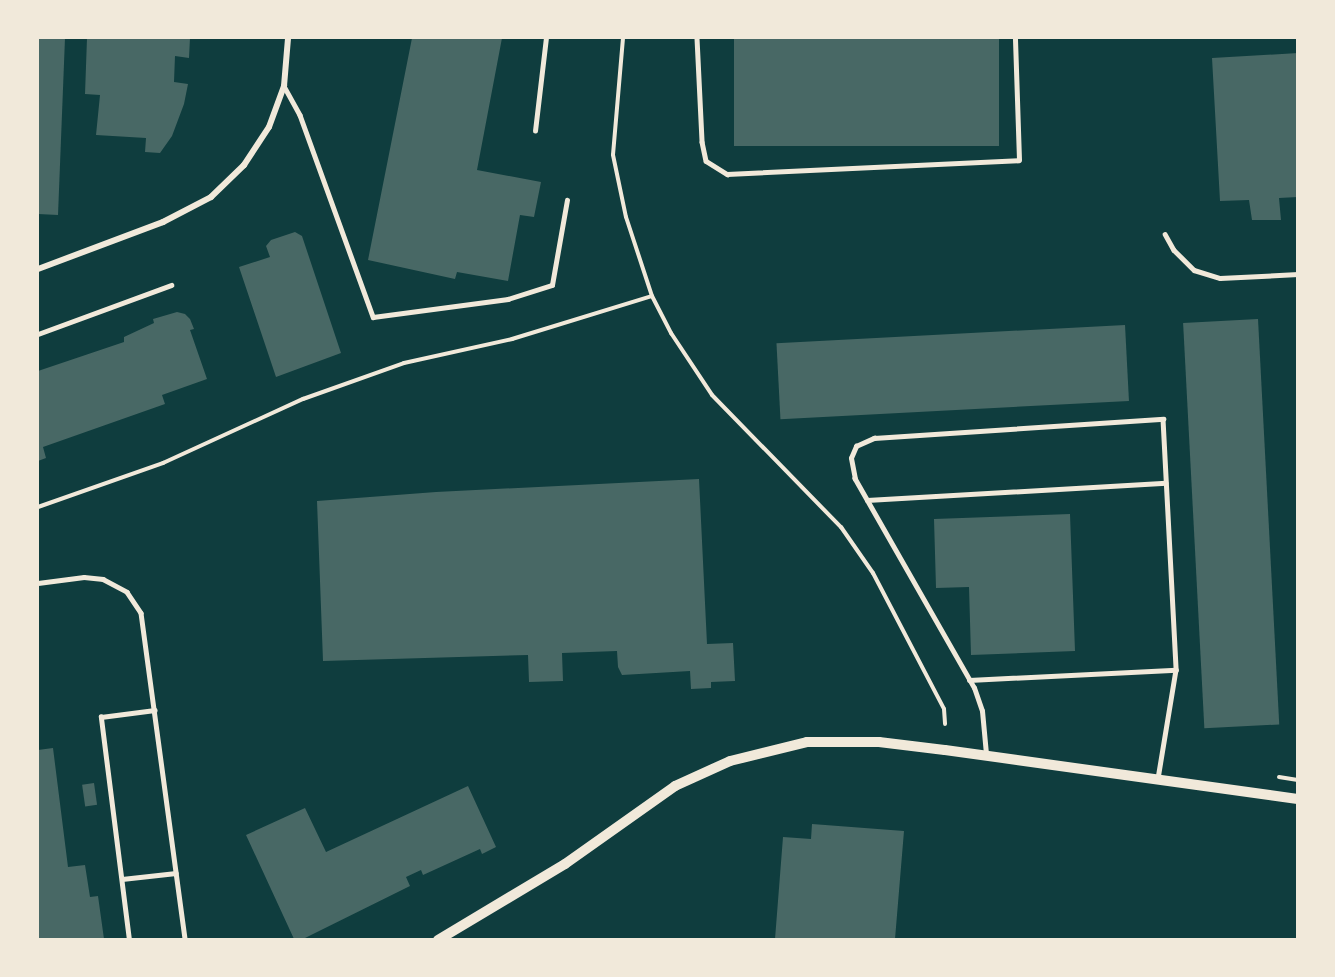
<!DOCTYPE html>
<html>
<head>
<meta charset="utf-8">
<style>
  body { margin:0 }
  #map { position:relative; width:1335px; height:977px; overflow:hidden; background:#0f3d3e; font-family:Quicksand,sans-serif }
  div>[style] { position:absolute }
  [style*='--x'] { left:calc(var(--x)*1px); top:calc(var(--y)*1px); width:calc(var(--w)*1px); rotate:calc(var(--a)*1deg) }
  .building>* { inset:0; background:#486865; transform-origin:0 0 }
  .path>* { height:4px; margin:-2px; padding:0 2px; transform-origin:2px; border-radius:2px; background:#f1e9da }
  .service>* { height:4.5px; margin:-2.25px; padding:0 2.25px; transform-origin:2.25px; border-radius:2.25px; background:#f1e9da }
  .minor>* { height:6px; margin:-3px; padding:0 3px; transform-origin:3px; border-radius:3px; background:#f1e9da }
  .tertiary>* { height:10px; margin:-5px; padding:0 5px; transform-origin:5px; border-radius:5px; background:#f1e9da }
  span { translate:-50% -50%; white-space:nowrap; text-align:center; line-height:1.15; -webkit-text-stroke:4.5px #f1e9da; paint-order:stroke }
  .frame { position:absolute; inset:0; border:39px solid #f1e9da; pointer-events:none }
</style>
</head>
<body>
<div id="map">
  <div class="building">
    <i style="clip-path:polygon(38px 38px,65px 38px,58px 215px,38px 214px)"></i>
    <i style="clip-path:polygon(87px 38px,190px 38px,189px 58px,175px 56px,174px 82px,188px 84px,184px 104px,172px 136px,160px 153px,145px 152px,146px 138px,96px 135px,100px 95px,85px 94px)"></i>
    <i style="clip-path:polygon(412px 38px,502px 38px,477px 170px,541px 182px,534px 217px,520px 215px,508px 281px,457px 272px,455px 279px,368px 260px)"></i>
    <i style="left:734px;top:38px;width:265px;height:108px"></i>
    <i style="clip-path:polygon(1298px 53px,1298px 197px,1279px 198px,1281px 220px,1252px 220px,1249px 200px,1220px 201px,1212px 58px)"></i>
    <i style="clip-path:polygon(295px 232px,302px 236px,341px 353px,276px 377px,239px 267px,270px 257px,266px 246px,271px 240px)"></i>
    <i style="clip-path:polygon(177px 312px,185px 314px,190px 319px,194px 329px,190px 330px,207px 379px,162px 395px,165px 404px,43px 447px,46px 458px,38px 461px,38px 371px,124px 342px,124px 337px,154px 323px,153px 319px)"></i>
    <i style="left:1258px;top:319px;width:406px;height:75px;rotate:87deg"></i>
    <i style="left:1125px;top:325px;width:76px;height:349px;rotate:87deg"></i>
    <i style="clip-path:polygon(699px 479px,707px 644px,733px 643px,735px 681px,711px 682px,711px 688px,691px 689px,690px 671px,622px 675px,618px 667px,617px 651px,562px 653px,563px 681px,529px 682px,528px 655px,323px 661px,317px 501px,436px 492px)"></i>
    <i style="clip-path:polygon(1070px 514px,1075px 651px,971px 655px,969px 587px,936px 588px,934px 519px)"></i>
    <i style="clip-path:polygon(53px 748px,68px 867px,85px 865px,90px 897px,98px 896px,104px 939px,38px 939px,38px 750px)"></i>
    <i style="left:94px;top:783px;width:22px;height:12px;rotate:82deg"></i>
    <i style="clip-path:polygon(468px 786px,496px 847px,482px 854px,480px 849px,423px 875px,421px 870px,406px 877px,410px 886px,303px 939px,294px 939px,246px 835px,305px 808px,326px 852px)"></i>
    <i style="clip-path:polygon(812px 824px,904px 831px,895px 939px,775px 939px,783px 837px,811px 839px)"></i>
  </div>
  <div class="path">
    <i style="--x:623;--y:38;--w:117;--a:94.9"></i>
    <i style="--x:613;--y:155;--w:63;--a:78.2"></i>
    <i style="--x:626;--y:217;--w:83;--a:71.8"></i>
    <i style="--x:652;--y:296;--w:42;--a:62.8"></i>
    <i style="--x:671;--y:333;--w:74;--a:56.5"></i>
    <i style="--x:712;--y:395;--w:185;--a:45.7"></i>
    <i style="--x:841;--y:527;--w:56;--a:55.2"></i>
    <i style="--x:873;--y:573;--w:153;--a:62.4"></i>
    <i style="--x:944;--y:709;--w:15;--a:86"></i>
    <i style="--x:38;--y:507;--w:133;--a:-19.4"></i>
    <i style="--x:163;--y:463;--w:154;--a:-24.6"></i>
    <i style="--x:303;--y:399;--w:107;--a:-19.6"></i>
    <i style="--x:404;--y:363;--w:111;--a:-12.5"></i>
    <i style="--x:512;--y:339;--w:146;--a:-17.1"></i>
    <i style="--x:1279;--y:777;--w:19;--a:9"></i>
  </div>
  <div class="service">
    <i style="--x:697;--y:38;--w:104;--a:87.2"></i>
    <i style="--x:702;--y:142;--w:19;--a:78"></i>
    <i style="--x:706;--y:161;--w:25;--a:32"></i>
    <i style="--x:727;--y:174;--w:292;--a:-2.7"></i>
    <i style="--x:1019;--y:160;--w:122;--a:-91.9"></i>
    <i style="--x:284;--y:86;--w:33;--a:61"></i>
    <i style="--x:300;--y:115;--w:215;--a:70.1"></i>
    <i style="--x:373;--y:317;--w:136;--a:-7.6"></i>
    <i style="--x:508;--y:299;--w:46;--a:-17.7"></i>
    <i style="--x:552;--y:285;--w:86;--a:-80"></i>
    <i style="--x:535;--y:131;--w:94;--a:-83.3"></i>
    <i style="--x:1165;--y:234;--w:18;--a:61"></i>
    <i style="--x:1174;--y:250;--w:28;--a:45"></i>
    <i style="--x:1194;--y:270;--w:27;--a:17"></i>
    <i style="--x:1220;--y:278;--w:78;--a:-2.9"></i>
    <i style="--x:38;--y:334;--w:142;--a:-20.2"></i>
    <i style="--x:867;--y:500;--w:299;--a:-3.3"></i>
    <i style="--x:38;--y:583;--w:46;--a:-7.4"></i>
    <i style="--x:84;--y:577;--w:19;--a:6"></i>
    <i style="--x:103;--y:579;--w:27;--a:28"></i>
    <i style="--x:127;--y:592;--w:25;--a:56"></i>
    <i style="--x:141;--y:613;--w:330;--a:82.3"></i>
    <i style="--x:969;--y:680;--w:207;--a:-2.8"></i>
    <i style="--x:986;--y:754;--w:43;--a:-95.3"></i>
    <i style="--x:982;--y:711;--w:24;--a:-109"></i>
    <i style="--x:974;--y:688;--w:241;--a:-119.7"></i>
    <i style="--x:855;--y:479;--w:21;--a:-101"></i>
    <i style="--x:851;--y:458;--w:13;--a:-67"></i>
    <i style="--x:856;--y:446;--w:20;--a:-24"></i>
    <i style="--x:874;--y:438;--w:290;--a:-3.8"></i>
    <i style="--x:1163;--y:419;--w:251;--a:87"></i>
    <i style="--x:1176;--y:670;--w:110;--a:99.4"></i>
    <i style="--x:122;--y:879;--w:54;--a:-6.3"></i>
    <i style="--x:129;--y:940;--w:225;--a:-97.2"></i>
    <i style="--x:101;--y:717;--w:54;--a:-7.4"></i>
  </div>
  <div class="minor">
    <i style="--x:38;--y:269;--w:134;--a:-20.6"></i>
    <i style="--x:163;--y:222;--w:54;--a:-27.5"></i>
    <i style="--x:211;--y:197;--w:46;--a:-44.1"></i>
    <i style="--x:244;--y:165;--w:45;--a:-56.7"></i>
    <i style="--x:269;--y:127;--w:44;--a:-69.9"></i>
    <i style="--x:284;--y:86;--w:48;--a:-85.2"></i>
  </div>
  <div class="tertiary">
    <i style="--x:438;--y:940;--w:148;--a:-30.9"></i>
    <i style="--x:565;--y:864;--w:135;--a:-35.3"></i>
    <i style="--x:675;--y:786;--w:60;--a:-24.4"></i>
    <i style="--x:730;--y:761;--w:79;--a:-13.9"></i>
    <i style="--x:807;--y:742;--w:72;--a:0"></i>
    <i style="--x:879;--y:742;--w:66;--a:6.9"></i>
    <i style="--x:945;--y:750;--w:356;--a:7.9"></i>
  </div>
  <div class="frame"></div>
</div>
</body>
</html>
